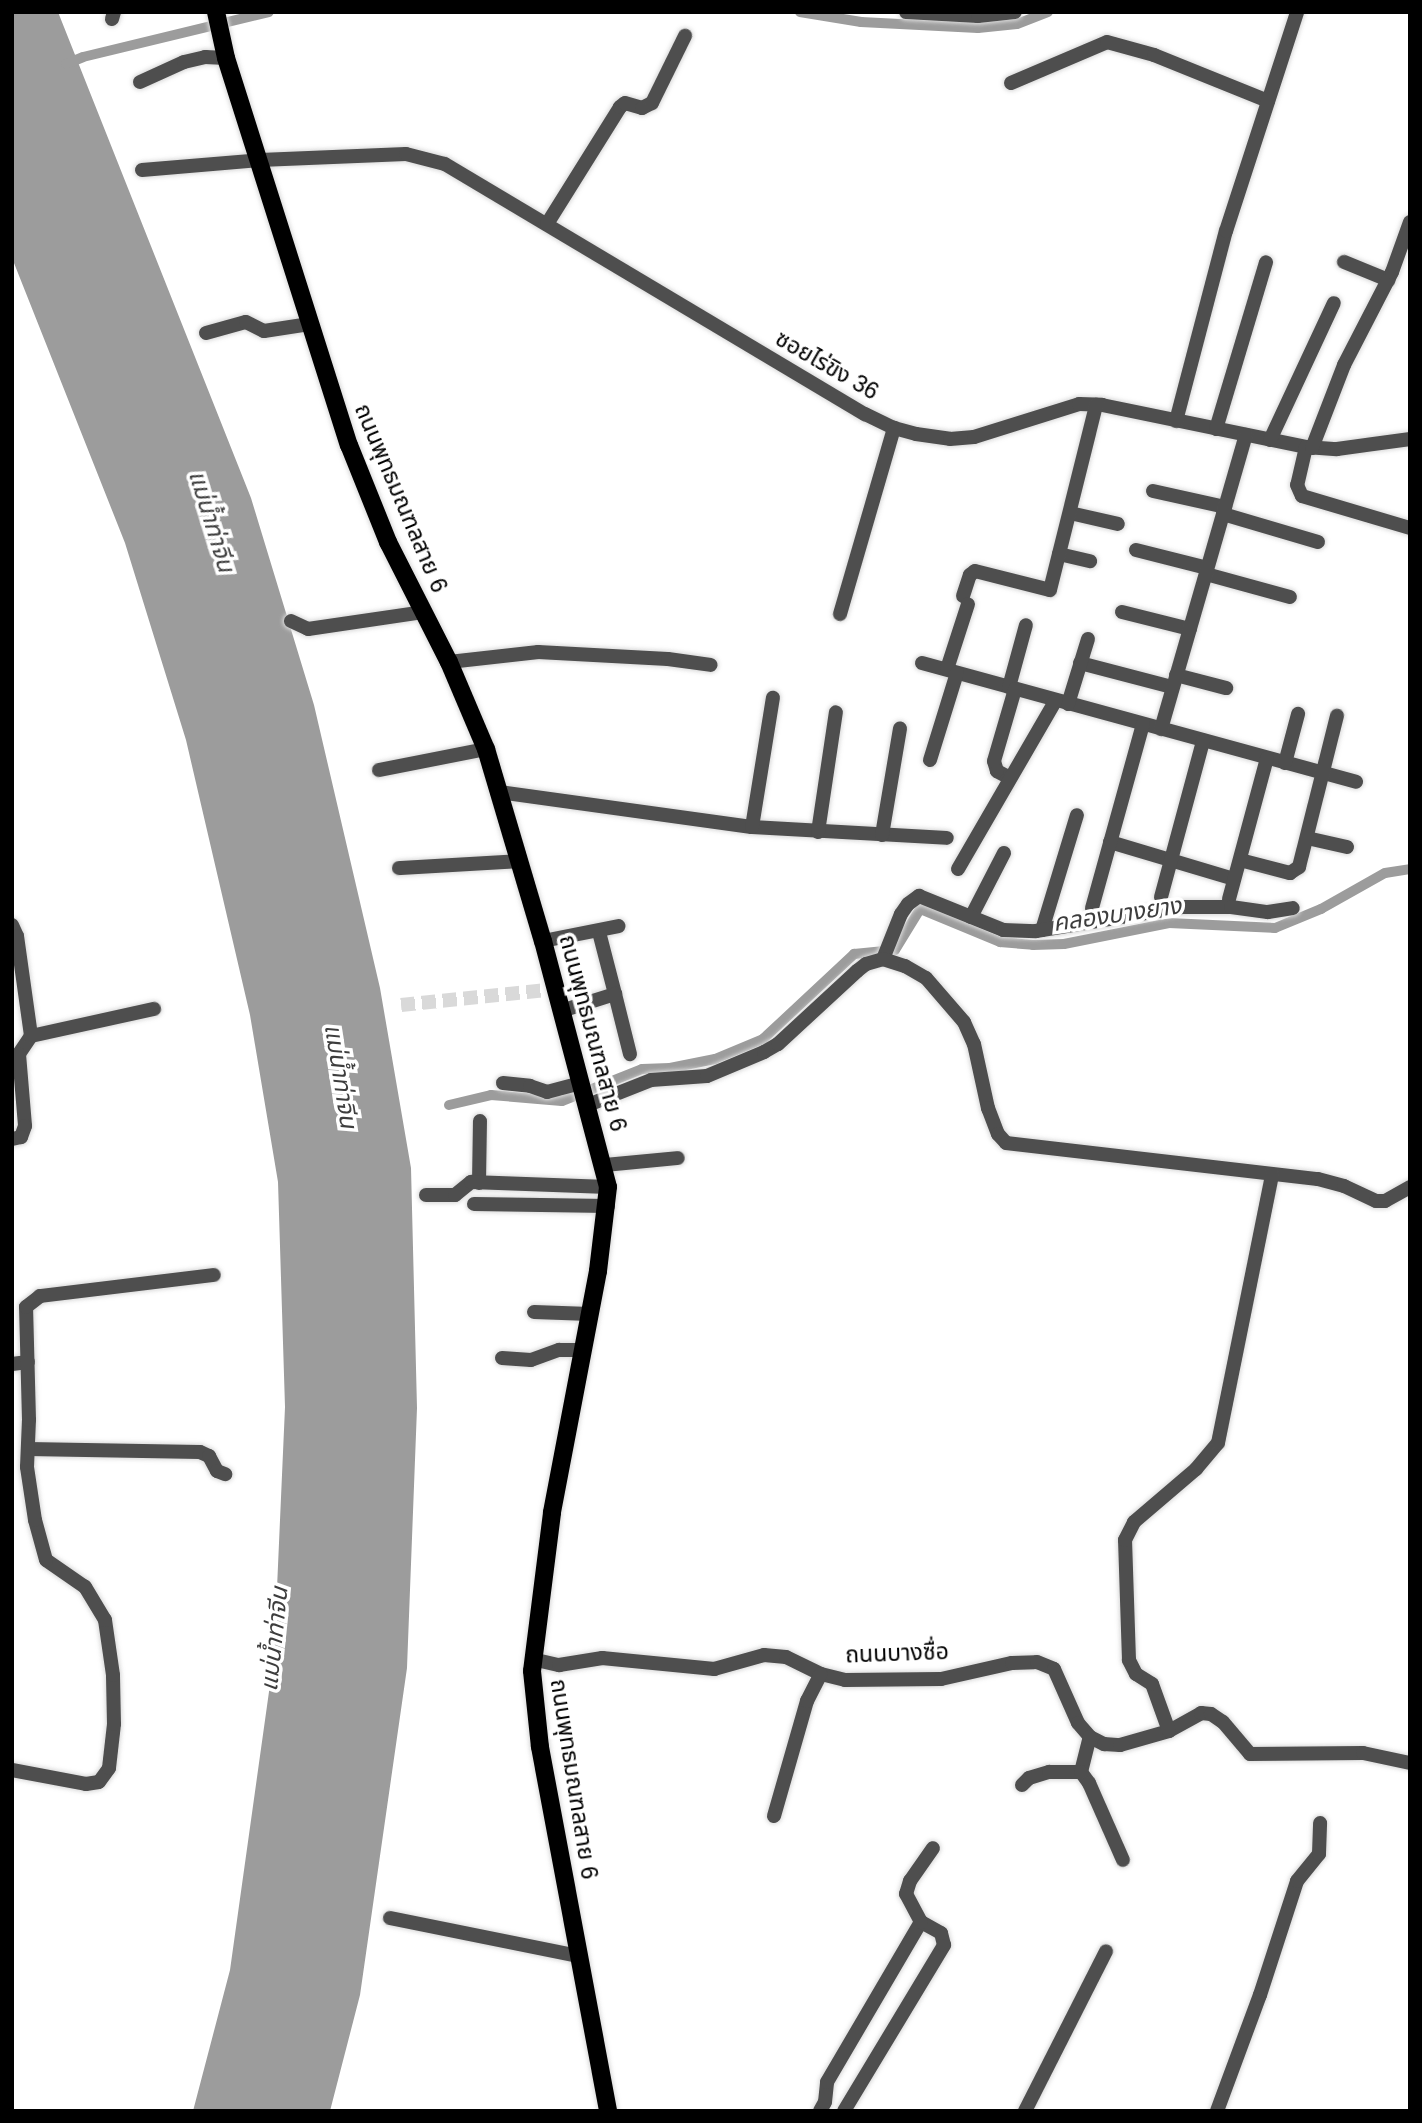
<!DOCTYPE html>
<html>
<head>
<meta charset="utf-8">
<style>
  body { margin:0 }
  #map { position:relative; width:1422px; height:2123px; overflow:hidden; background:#fff; font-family:Helvetica,"Noto Sans Thai",sans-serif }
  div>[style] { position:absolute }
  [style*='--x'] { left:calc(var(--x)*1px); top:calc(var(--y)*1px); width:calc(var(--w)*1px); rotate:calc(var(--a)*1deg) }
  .water>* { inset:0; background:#9c9c9c }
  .canal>* { height:10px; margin:-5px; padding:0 5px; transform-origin:5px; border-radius:5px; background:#9c9c9c }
  .minor-tunnel>* { height:14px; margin-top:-7px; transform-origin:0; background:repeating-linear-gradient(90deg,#d9d9d9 0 14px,transparent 0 21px) }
  .roads { filter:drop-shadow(0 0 2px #dbdbdb) drop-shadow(0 0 2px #dbdbdb) }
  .minor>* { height:14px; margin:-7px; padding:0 7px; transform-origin:7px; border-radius:7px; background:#4e4e4e }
  .major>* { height:18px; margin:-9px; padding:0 9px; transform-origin:9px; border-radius:9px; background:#000 }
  span { translate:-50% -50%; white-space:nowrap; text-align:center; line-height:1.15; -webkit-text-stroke:7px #fff; paint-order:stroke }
  .street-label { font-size:23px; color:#000 }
  .water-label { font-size:24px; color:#3d3d3d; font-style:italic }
  .frame { position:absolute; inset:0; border:14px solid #000; pointer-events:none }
</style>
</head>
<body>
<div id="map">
  <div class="water">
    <i style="clip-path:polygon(12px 12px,58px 12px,251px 498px,314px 705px,380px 988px,411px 1168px,417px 1408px,407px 1668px,360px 1995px,330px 2111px,193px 2111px,230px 1970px,274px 1656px,285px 1407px,278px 1182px,250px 1015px,186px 740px,125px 543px,12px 258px)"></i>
  </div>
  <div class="canal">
    <i style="--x:800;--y:12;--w:62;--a:9.3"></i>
    <i style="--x:861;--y:22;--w:117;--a:2.9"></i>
    <i style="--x:978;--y:28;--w:39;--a:-6"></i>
    <i style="--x:1017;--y:24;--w:33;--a:-21"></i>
    <i style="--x:66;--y:64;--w:18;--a:-22"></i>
    <i style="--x:83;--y:57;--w:191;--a:-13.6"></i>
    <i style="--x:449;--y:1105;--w:43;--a:-13.4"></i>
    <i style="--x:491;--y:1095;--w:71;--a:4.8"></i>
    <i style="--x:562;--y:1101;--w:86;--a:-21.8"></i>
    <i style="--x:642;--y:1069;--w:28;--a:-2"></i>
    <i style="--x:670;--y:1068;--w:46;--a:-11.3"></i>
    <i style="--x:715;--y:1059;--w:52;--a:-22.6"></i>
    <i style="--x:763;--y:1039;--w:125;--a:-43"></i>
    <i style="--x:854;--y:954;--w:41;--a:-5.6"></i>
    <i style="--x:895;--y:950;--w:48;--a:-58.6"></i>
    <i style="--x:920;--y:909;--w:87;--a:22.4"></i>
    <i style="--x:1000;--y:942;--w:33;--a:5"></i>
    <i style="--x:1033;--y:945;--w:31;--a:-2"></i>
    <i style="--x:1064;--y:944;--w:107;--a:-11.3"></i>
    <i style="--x:1169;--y:923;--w:106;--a:2.7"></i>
    <i style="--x:1275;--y:928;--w:50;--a:-22.4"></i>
    <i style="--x:1321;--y:909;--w:73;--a:-29.4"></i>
    <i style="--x:1385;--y:873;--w:25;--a:-9"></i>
  </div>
  <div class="minor-tunnel">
    <i style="--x:401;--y:1005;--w:156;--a:-5.9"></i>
  </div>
  <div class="roads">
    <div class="minor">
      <i style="--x:906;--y:12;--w:72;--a:3.2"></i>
      <i style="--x:978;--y:16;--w:37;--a:-6"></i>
      <i style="--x:112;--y:19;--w:7;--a:-74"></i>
      <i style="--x:140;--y:82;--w:48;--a:-24.4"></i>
      <i style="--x:184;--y:62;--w:22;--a:-13"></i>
      <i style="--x:205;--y:57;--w:21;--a:3"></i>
      <i style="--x:1011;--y:83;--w:104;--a:-23.1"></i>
      <i style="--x:1107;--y:42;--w:49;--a:15.5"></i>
      <i style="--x:1154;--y:55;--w:123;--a:22"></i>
      <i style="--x:142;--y:170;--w:118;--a:-4.8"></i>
      <i style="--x:260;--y:160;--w:146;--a:-2.4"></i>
      <i style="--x:406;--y:154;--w:40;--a:14.4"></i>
      <i style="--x:445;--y:164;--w:489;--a:30.8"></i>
      <i style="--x:865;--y:414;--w:32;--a:26"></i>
      <i style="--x:894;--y:428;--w:23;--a:15"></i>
      <i style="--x:916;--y:434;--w:34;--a:8"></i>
      <i style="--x:950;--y:439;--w:24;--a:-5"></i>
      <i style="--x:974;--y:437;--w:110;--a:-17.4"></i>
      <i style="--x:1079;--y:404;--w:23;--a:2"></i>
      <i style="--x:1102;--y:405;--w:208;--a:11.6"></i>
      <i style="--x:1306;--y:447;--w:31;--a:4"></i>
      <i style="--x:1337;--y:449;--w:74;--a:-7.8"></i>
      <i style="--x:547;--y:224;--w:138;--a:-58"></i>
      <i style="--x:620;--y:107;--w:6;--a:-39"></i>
      <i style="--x:625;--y:103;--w:18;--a:16"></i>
      <i style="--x:642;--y:108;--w:11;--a:-27"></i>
      <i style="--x:652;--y:103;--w:75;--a:-63.8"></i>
      <i style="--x:1344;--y:262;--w:48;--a:22.2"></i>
      <i style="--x:206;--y:333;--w:41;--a:-15.4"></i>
      <i style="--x:246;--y:322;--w:20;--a:27"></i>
      <i style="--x:264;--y:331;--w:46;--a:-8.8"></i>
      <i style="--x:1176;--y:421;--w:196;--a:-75.3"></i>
      <i style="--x:1226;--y:231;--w:230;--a:-72"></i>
      <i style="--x:1216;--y:429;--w:174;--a:-73.3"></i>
      <i style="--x:1270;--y:440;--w:151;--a:-65"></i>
      <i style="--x:1306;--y:447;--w:39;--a:103"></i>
      <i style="--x:1297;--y:485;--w:12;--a:66"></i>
      <i style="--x:1302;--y:496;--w:113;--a:16.5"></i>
      <i style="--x:1312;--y:448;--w:89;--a:-68.9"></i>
      <i style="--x:1344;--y:365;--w:105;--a:-62.7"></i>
      <i style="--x:1392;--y:272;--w:53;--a:-70.2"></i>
      <i style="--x:1153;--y:491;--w:74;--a:12.5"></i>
      <i style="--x:1070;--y:513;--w:49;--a:12.9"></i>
      <i style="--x:1223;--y:514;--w:99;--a:16.4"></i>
      <i style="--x:1136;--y:550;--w:73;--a:14.2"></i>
      <i style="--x:1059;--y:554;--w:32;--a:13"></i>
      <i style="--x:1206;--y:574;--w:87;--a:15.3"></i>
      <i style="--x:963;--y:596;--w:22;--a:-72"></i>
      <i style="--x:970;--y:575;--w:6;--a:-39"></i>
      <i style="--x:975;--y:571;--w:77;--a:14.2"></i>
      <i style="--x:1050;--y:590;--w:191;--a:-76"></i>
      <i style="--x:1122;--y:612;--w:70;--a:14"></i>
      <i style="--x:840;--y:614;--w:194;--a:-73.8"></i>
      <i style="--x:291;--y:621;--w:19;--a:25"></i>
      <i style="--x:308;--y:629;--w:116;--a:-8.4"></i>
      <i style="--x:449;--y:662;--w:90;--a:-6.4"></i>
      <i style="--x:538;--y:652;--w:130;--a:3.1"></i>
      <i style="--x:668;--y:659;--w:43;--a:7.9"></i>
      <i style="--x:922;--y:663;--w:450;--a:15.3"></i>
      <i style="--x:1080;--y:663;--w:95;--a:14.6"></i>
      <i style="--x:947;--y:669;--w:68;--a:-72.1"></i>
      <i style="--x:1176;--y:675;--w:52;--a:14.6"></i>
      <i style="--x:1009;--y:687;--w:64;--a:-74.7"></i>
      <i style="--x:1068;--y:704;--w:68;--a:-72.9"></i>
      <i style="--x:1161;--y:729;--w:306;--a:-73.9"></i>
      <i style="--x:930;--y:760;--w:91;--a:-72.8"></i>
      <i style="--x:1285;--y:763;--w:51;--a:-75.1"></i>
      <i style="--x:379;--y:770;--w:109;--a:-11.1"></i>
      <i style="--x:1010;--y:778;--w:15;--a:-152"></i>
      <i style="--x:997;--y:771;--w:10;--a:-107"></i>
      <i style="--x:994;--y:761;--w:75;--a:-73.7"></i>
      <i style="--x:499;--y:792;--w:255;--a:7.9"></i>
      <i style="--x:752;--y:827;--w:195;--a:3.2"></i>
      <i style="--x:752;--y:827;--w:131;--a:-80.8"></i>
      <i style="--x:818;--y:832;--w:121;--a:-81.5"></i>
      <i style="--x:882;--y:835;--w:108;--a:-80.4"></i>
      <i style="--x:1307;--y:838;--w:41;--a:12.7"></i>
      <i style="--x:1110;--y:842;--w:129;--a:16.6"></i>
      <i style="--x:1240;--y:860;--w:52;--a:14.6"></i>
      <i style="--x:1290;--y:873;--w:11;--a:-34"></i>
      <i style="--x:1299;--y:867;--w:156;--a:-75.9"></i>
      <i style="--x:399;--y:868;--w:120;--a:-3.3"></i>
      <i style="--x:958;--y:869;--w:195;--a:-59.9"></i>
      <i style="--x:1161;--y:897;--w:162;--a:-74.9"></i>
      <i style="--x:1229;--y:899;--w:146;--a:-74.9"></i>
      <i style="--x:1092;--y:908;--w:191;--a:-74.5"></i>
      <i style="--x:971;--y:917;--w:72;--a:-62.7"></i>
      <i style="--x:12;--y:925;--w:12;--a:66"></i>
      <i style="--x:17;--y:936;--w:101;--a:82"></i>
      <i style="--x:31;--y:1036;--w:22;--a:124"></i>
      <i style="--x:19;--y:1054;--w:72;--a:85.2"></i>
      <i style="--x:25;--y:1126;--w:12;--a:110"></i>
      <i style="--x:21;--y:1137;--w:9;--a:167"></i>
      <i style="--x:1042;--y:930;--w:120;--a:-73.1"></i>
      <i style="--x:599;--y:932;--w:64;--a:75.5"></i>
      <i style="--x:543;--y:941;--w:77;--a:-11.2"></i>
      <i style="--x:883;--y:959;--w:48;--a:-68.2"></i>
      <i style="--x:901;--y:914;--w:12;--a:-55"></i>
      <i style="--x:908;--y:904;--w:14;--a:-36"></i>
      <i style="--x:919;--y:896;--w:91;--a:22"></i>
      <i style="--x:1003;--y:930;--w:33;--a:2"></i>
      <i style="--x:1036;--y:931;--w:148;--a:-9.3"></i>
      <i style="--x:1182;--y:907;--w:49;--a:0"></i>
      <i style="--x:1231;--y:907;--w:37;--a:8"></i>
      <i style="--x:1268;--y:912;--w:25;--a:-9"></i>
      <i style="--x:561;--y:1011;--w:57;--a:-17.5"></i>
      <i style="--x:615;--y:994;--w:62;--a:76"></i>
      <i style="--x:31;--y:1036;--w:126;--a:-12.4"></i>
      <i style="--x:503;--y:1083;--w:27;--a:6"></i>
      <i style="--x:530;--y:1086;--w:18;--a:19"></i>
      <i style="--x:547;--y:1092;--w:35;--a:-15"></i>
      <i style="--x:588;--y:1105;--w:68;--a:-21.6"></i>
      <i style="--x:651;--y:1080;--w:56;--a:-4.1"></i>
      <i style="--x:707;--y:1076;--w:62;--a:-22.8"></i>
      <i style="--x:764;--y:1052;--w:16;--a:-30"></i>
      <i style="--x:778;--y:1044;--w:108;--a:-42.7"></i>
      <i style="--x:857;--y:971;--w:11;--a:-38"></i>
      <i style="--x:866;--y:964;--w:18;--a:-16"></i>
      <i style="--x:883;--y:959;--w:23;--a:18"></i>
      <i style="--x:905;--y:966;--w:24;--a:30"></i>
      <i style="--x:926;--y:978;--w:58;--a:49.2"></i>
      <i style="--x:964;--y:1022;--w:24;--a:66"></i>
      <i style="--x:974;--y:1044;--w:66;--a:77.7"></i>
      <i style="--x:988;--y:1108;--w:28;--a:69"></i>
      <i style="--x:998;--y:1134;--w:12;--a:48"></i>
      <i style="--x:1006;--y:1143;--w:314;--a:6.6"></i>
      <i style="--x:1318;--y:1179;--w:27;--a:15"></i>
      <i style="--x:1344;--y:1186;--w:35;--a:25"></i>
      <i style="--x:1376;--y:1201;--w:9;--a:0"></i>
      <i style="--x:1385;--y:1201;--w:29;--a:-29"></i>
      <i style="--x:604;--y:1165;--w:74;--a:-5.4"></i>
      <i style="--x:479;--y:1183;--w:62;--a:-89.1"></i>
      <i style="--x:426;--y:1195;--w:29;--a:0"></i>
      <i style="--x:455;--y:1195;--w:21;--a:-39"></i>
      <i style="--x:471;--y:1182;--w:137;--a:2.1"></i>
      <i style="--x:474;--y:1204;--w:134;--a:0.9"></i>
      <i style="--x:534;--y:1312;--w:56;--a:2"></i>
      <i style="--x:502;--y:1358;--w:29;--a:4"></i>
      <i style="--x:531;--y:1360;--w:30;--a:-20"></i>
      <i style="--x:559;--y:1350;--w:25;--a:0"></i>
      <i style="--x:12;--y:1364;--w:16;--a:-7"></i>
      <i style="--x:28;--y:1449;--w:172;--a:1"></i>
      <i style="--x:200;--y:1452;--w:10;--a:24"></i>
      <i style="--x:209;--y:1456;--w:17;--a:62"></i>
      <i style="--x:217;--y:1471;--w:9;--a:21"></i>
      <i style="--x:532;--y:1659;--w:28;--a:13"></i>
      <i style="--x:559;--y:1665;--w:44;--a:-9.2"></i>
      <i style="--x:602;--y:1658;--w:113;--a:5.6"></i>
      <i style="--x:714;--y:1669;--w:52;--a:-15.6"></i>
      <i style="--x:764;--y:1655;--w:22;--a:5"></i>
      <i style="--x:786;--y:1657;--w:39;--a:26"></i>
      <i style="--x:821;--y:1674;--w:25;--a:14"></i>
      <i style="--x:845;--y:1680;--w:96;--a:-0.6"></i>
      <i style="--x:941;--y:1679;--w:73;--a:-12.7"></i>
      <i style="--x:1012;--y:1663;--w:25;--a:-2"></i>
      <i style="--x:1037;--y:1662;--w:18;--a:22"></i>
      <i style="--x:1054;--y:1669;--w:59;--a:66"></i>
      <i style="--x:1078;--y:1723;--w:18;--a:49"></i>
      <i style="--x:1090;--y:1737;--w:16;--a:27"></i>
      <i style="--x:1104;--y:1744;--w:16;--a:4"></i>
      <i style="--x:1120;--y:1745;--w:51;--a:-15.9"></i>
      <i style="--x:1169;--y:1731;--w:37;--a:-29"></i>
      <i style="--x:1201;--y:1713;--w:10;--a:6"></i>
      <i style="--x:1211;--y:1714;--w:14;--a:34"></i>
      <i style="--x:1223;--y:1722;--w:42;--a:49.8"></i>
      <i style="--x:1250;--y:1754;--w:113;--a:-0.5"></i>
      <i style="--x:1363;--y:1753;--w:48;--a:12"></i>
      <i style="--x:1169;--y:1731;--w:50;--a:-109.9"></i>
      <i style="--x:1152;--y:1684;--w:19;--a:-148"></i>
      <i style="--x:1136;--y:1674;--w:16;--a:-117"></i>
      <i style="--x:1129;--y:1660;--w:120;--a:-91.9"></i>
      <i style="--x:1125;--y:1540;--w:20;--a:-63"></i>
      <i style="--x:1134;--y:1522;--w:82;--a:-40.5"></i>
      <i style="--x:1196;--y:1469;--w:34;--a:-50"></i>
      <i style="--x:1218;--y:1443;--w:274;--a:-78.6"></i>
      <i style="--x:12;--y:1770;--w:75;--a:10.7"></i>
      <i style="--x:86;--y:1784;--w:13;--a:-9"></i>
      <i style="--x:99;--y:1782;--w:17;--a:-54"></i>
      <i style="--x:109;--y:1768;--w:44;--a:-83.5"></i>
      <i style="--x:114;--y:1724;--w:49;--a:-91.2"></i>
      <i style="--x:113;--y:1675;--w:56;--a:-98.3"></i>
      <i style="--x:105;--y:1620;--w:39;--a:-121"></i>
      <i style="--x:85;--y:1587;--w:47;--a:-145.3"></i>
      <i style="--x:46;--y:1560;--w:41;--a:-105.4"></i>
      <i style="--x:35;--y:1520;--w:54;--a:-98.6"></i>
      <i style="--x:27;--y:1467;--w:47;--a:-87.6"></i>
      <i style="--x:29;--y:1420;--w:113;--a:-91.5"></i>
      <i style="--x:26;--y:1307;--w:18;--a:-38"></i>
      <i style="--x:40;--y:1296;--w:175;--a:-6.9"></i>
      <i style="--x:1081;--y:1772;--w:36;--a:-76"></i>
      <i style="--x:1022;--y:1785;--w:10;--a:-45"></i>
      <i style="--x:1029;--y:1778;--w:21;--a:-17"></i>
      <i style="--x:1049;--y:1772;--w:32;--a:0"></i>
      <i style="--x:1081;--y:1772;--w:14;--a:54"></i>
      <i style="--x:1089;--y:1783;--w:84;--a:66.2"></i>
      <i style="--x:774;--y:1816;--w:120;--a:-74"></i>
      <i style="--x:807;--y:1701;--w:30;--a:-63"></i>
      <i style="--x:390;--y:1918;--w:192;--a:11.4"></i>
      <i style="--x:820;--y:2111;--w:10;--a:-61"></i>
      <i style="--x:825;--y:2102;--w:20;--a:-84"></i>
      <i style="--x:827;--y:2082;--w:186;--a:-59.6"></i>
      <i style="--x:844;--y:2111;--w:194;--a:-58.9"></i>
      <i style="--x:944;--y:1945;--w:12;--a:-104"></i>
      <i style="--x:941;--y:1933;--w:23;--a:-151"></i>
      <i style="--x:921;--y:1922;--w:32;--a:-118"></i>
      <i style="--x:906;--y:1894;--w:14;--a:-73"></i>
      <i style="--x:910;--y:1881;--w:40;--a:-55.1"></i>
      <i style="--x:1025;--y:2111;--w:179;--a:-63.1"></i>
      <i style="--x:1217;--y:2111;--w:124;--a:-69.7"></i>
      <i style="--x:1260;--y:1995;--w:120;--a:-72"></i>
      <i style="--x:1297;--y:1881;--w:35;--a:-51"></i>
      <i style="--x:1319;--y:1854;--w:31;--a:-88"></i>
    </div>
    <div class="major">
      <i style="--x:216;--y:12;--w:47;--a:77.7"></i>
      <i style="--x:226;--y:58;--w:406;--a:72.4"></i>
      <i style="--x:349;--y:445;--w:105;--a:68.1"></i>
      <i style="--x:388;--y:542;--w:135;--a:63.1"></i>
      <i style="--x:449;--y:662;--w:95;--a:67"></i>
      <i style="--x:486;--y:749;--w:200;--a:73.5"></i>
      <i style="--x:543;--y:941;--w:254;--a:75.2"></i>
      <i style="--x:608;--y:1187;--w:85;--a:96.8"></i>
      <i style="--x:598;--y:1271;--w:246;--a:100.8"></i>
      <i style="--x:552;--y:1513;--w:159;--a:97.2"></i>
      <i style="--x:532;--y:1671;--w:76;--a:84"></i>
      <i style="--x:540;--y:1747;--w:370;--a:79.4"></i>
    </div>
  </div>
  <div class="street-label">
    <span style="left:827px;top:365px;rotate:30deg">ซอยไร่ขิง 36</span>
    <span style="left:401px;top:498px;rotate:67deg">ถนนพุทธมณฑลสาย 6</span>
    <span style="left:593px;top:1033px;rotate:75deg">ถนนพุทธมณฑลสาย 6</span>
    <span style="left:897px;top:1653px;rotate:-2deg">ถนนบางซื่อ</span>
    <span style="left:574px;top:1779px;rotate:81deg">ถนนพุทธมณฑลสาย 6</span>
  </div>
  <div class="water-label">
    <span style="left:212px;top:521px;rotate:73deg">แม่น้ำท่าจีน</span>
    <span style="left:1117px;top:914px;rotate:-8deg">คลองบางยาง</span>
    <span style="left:341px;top:1076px;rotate:81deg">แม่น้ำท่าจีน</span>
    <span style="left:274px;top:1639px;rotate:-84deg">แม่น้ำท่าจีน</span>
  </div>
  <div class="frame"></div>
</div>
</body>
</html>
